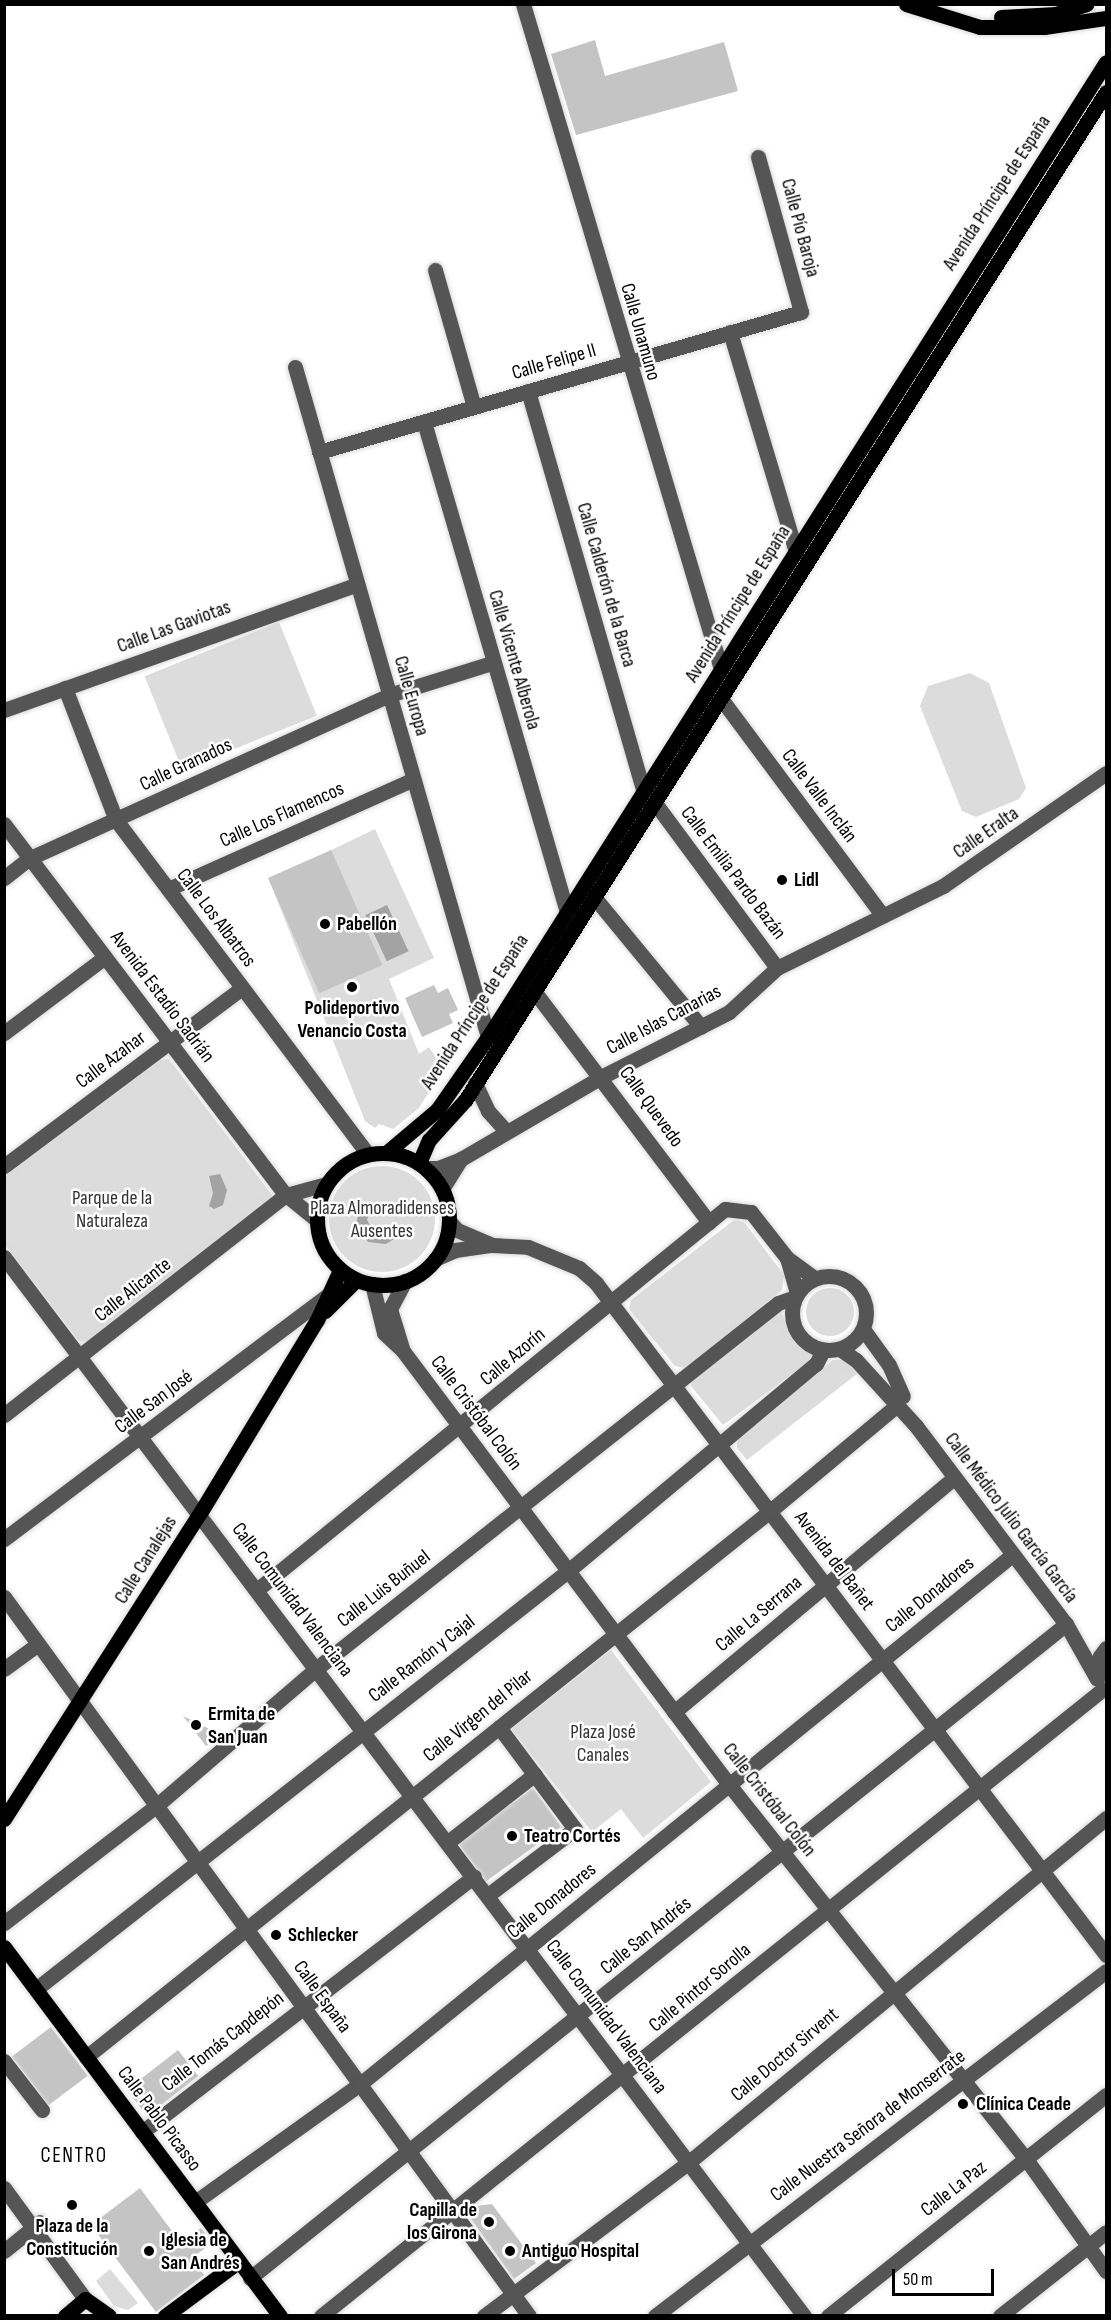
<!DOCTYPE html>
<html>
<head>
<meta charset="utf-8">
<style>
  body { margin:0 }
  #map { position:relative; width:1111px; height:2320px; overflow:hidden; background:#fff; font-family:"Sofia Sans Condensed",sans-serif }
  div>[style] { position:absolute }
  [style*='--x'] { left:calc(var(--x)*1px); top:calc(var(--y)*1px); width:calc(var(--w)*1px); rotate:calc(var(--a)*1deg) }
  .green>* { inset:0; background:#dcdcdc; transform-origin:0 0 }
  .round { border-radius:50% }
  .water>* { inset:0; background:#a3a3a3; transform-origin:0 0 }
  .building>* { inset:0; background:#c4c4c4; transform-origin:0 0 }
  .roads { filter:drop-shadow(0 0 2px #dbdbdb) drop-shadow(0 0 2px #dbdbdb) }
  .minor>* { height:15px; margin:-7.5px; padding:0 7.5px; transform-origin:7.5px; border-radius:7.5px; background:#555 }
  .minor>.ring { margin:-7.5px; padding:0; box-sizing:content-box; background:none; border:15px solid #555; border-radius:50% }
  .major>* { height:15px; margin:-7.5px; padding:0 7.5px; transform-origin:7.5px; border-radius:7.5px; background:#000 }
  .major>.ring { margin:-7.5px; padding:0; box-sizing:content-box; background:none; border:15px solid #000; border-radius:50% }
  .dots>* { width:16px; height:16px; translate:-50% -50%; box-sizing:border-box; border:3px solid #fff; border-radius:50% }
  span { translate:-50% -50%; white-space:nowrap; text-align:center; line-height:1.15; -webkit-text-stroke:5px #fff; paint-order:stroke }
  .street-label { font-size:20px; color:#000 }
  .poi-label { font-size:20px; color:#000; font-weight:700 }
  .left { translate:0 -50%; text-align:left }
  .right { translate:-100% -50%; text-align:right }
  .park-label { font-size:20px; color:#333 }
  .neighbourhood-label { font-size:21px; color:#000; letter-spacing:1.5px }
  .frame { position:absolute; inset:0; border:6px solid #000; pointer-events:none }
  .scale { position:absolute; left:892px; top:2269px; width:102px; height:27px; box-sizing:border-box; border:3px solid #000; border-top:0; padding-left:8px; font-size:18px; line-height:21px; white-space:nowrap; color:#000; -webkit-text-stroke:4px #fff; paint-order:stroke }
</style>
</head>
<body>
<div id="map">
  <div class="green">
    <i style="left:279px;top:622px;width:101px;height:145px;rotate:68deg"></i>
    <i style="clip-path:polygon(970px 673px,989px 683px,1026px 788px,1019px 799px,976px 817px,962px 811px,920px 706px,928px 686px)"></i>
    <i style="clip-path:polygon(375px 829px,434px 958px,389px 979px,419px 1054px,429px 1047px,443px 1069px,419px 1108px,393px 1129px,379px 1124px,375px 1128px,365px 1121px,269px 880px)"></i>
    <i style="clip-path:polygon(169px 1059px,272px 1195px,270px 1204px,87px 1342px,79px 1341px,5px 1245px,5px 1176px,159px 1060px)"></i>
    <i class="round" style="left:329px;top:1166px;width:106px;height:106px"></i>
    <i style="clip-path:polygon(734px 1220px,744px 1222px,784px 1275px,782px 1290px,686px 1368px,675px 1366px,629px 1309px,631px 1300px)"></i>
    <i class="round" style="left:806px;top:1288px;width:48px;height:48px"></i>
    <i style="clip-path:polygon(780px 1309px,791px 1337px,811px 1354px,811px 1360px,723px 1425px,691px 1386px,693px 1378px)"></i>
    <i style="clip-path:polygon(833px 1360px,847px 1360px,858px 1373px,747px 1460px,737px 1448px,737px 1438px)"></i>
    <i style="clip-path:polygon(611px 1650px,711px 1782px,643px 1838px,621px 1809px,592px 1832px,511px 1729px)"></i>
    <i style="clip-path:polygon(110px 2269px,138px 2303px,128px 2310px,114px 2306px,96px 2281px)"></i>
  </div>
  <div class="water">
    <i style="left:387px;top:905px;width:51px;height:24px;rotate:65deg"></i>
    <i style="clip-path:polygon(220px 1174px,227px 1190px,223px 1205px,214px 1209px,209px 1206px,213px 1193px,209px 1176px)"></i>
    <i style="clip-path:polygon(360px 1205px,370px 1212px,367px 1220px,373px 1231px,384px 1234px,394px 1227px,404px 1233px,386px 1244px,368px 1242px,356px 1225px)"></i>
  </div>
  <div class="building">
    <i style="clip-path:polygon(595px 40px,605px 76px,724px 42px,738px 91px,576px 135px,551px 54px)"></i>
    <i style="left:331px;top:850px;width:126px;height:69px;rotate:66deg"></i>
    <i style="clip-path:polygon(434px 985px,438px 993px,448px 988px,458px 1010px,449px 1014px,453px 1023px,422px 1037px,405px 998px)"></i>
    <i style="clip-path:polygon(183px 1716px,222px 1735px,206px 1746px)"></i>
    <i style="left:533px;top:1788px;width:48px;height:93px;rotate:54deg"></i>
    <i style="left:51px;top:2027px;width:61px;height:49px;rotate:53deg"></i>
    <i style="left:178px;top:2050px;width:33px;height:65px;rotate:52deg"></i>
    <i style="clip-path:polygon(140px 2188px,180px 2242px,201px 2228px,212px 2243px,192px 2258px,204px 2275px,156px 2312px,91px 2225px)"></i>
    <i style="clip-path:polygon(492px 2204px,536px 2263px,514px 2279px,471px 2219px,476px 2206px)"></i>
  </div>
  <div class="roads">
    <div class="minor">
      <i style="--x:523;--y:4;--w:694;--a:73.42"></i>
      <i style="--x:435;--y:270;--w:142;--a:74.1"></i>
      <i style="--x:730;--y:332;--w:230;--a:73.3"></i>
      <i style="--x:295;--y:367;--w:697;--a:73.93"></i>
      <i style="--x:528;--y:391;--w:415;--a:73.9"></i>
      <i style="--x:424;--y:422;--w:507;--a:73.74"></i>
      <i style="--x:319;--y:452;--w:502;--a:-16.2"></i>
      <i style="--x:801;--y:312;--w:161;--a:-105.5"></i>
      <i style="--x:65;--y:688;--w:142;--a:68.9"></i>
      <i style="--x:116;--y:820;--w:418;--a:53"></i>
      <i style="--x:722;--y:700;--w:269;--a:53.3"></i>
      <i style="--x:4;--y:710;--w:375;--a:-19.6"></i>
      <i style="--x:655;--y:803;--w:205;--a:53.5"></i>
      <i style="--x:4;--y:824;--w:466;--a:52.8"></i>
      <i style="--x:286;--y:1195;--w:38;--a:39"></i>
      <i style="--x:4;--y:878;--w:33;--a:-38"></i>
      <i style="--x:30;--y:858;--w:394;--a:-24.4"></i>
      <i style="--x:389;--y:695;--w:108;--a:-17.3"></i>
      <i style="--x:168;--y:889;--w:267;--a:-24.1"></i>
      <i style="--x:594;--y:897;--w:168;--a:50.5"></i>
      <i style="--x:534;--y:991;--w:290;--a:52.9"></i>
      <i style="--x:4;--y:1033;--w:126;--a:-37"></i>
      <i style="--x:475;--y:1083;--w:31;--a:65"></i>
      <i style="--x:488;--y:1111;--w:25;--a:48"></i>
      <i style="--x:4;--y:1166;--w:297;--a:-36.8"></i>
      <i style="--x:425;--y:1168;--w:13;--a:0"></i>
      <i style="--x:438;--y:1168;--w:25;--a:-21"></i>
      <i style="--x:461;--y:1159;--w:164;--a:-30.3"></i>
      <i style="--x:603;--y:1076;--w:141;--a:-26.9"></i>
      <i style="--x:729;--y:1012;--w:65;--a:-42.5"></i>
      <i style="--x:777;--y:968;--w:185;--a:-26.3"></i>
      <i style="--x:943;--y:886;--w:198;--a:-34.7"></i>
      <i style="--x:442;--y:1189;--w:36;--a:-58"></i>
      <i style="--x:449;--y:1221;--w:12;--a:48"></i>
      <i style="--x:457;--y:1230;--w:38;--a:23"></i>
      <i style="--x:4;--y:1257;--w:1327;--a:52.93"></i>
      <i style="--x:787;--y:1258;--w:36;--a:74"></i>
      <i style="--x:435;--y:1259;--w:22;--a:-24"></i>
      <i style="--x:455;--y:1250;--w:37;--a:-8"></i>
      <i style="--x:492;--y:1245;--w:36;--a:3"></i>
      <i style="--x:528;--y:1247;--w:55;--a:22.4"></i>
      <i style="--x:579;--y:1268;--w:23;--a:41"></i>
      <i style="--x:596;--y:1283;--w:844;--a:52.8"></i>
      <i class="ring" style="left:792px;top:1276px;width:59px;height:59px"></i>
      <i style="--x:372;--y:1284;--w:50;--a:76.2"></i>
      <i style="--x:384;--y:1333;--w:26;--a:43"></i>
      <i style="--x:403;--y:1351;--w:539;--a:53.07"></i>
      <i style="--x:727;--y:1782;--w:481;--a:51.6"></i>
      <i style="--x:1026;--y:2159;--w:138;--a:54.5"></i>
      <i style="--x:863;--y:1329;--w:44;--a:54.2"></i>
      <i style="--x:889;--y:1365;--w:34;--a:66"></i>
      <i style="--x:402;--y:1348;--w:41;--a:-107.1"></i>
      <i style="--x:390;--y:1309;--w:32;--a:-62"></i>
      <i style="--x:840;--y:1349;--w:19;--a:35"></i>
      <i style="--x:856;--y:1360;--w:89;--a:47.7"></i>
      <i style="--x:916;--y:1426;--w:248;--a:52.9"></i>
      <i style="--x:1066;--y:1624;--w:63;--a:60.6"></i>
      <i style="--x:4;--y:1415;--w:358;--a:-38"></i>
      <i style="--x:286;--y:1195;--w:41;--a:-15.4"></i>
      <i style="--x:4;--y:1539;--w:404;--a:-37"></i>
      <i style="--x:258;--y:1589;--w:602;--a:-39.14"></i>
      <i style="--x:725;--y:1209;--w:26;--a:7"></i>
      <i style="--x:751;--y:1212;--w:58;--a:52"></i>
      <i style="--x:787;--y:1258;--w:34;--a:36"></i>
      <i style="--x:4;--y:1597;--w:890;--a:53.86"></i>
      <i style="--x:4;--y:1669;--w:42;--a:-36.3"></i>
      <i style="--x:1097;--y:1678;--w:22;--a:-82"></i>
      <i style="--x:1100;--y:1656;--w:10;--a:-53"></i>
      <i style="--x:674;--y:1712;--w:365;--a:-39.9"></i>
      <i style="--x:448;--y:1842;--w:110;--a:-38"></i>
      <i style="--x:488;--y:1895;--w:109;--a:-37.2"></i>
      <i style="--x:575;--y:1829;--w:127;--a:-126.7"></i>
      <i style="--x:4;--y:1923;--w:192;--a:-37.6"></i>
      <i style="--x:156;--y:1806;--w:212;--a:-40.6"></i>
      <i style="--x:317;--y:1668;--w:588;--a:-38.37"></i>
      <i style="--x:778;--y:1303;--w:18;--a:-19"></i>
      <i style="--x:36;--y:1989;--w:677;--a:-38.16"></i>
      <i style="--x:568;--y:1571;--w:323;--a:-39.9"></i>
      <i style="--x:816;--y:1364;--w:16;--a:-63"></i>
      <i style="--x:86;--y:2057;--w:875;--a:-38.6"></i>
      <i style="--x:770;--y:1511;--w:164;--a:-39.8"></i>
      <i style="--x:896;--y:1406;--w:17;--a:-80"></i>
      <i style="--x:4;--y:2061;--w:62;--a:52.2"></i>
      <i style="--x:142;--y:2132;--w:419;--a:-37.6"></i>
      <i style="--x:4;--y:2188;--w:137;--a:53.9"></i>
      <i style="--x:195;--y:2202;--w:203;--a:-35.6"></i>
      <i style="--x:360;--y:2084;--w:840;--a:-39.05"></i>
      <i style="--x:4;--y:2251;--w:46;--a:-38.9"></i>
      <i style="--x:250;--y:2278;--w:1046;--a:-38.71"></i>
      <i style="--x:321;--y:2316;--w:1002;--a:-38.72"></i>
      <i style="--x:484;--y:2316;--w:256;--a:-36.9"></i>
      <i style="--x:689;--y:2162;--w:541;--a:-39.52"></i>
      <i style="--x:655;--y:2316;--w:568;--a:-37.41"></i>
      <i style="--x:828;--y:2316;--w:355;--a:-38.5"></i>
      <i style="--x:1000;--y:2316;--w:135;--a:-38.4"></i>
    </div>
    <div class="major">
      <i style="--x:906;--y:4;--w:77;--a:17.3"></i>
      <i style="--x:980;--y:27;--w:64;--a:0"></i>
      <i style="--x:1044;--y:27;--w:63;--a:-8.3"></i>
      <i style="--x:1001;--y:17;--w:55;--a:-3.1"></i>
      <i style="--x:1056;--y:14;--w:32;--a:-18"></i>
      <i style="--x:386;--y:1153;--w:67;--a:-40.1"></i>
      <i style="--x:437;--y:1110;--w:89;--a:-55.1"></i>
      <i style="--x:488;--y:1037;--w:1154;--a:-57.63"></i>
      <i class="ring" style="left:317px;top:1153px;width:117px;height:117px"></i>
      <i style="--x:419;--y:1163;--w:25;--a:-67"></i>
      <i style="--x:429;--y:1140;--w:55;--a:-47.9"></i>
      <i style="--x:466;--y:1099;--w:1193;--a:-57.56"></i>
      <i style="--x:325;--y:1311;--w:44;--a:-45"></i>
      <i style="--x:4;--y:1819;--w:363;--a:-57.4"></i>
      <i style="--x:200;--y:1513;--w:226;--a:-58.8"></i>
      <i style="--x:317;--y:1320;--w:55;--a:-65.3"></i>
      <i style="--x:4;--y:1947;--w:461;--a:53.2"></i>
      <i style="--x:65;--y:2316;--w:26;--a:-40"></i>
      <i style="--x:85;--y:2299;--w:29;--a:35"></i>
      <i style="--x:165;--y:2316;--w:92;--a:-36.6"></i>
    </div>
  </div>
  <div class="dots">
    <i style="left:782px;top:880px;background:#000"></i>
    <i style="left:325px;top:924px;background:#000"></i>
    <i style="left:352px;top:987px;background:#000"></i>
    <i style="left:196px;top:1725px;background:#000"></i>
    <i style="left:512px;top:1836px;background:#000"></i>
    <i style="left:276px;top:1935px;background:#000"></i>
    <i style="left:963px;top:2104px;background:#000"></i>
    <i style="left:72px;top:2205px;background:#000"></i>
    <i style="left:489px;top:2222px;background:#000"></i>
    <i style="left:149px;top:2251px;background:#000"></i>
    <i style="left:510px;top:2251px;background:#000"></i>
  </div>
  <div class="street-label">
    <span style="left:997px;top:193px;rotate:-57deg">Avenida Príncipe de España</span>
    <span style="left:800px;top:228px;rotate:75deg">Calle Pío Baroja</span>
    <span style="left:640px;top:332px;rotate:74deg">Calle Unamuno</span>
    <span style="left:554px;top:362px;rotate:-16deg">Calle Felipe II</span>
    <span style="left:606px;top:585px;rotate:74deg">Calle Calderón de la Barca</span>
    <span style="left:738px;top:604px;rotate:-58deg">Avenida Príncipe de España</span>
    <span style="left:174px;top:627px;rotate:-20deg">Calle Las Gaviotas</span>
    <span style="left:514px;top:660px;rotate:74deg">Calle Vicente Alberola</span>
    <span style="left:411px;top:696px;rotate:74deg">Calle Europa</span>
    <span style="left:186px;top:765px;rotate:-25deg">Calle Granados</span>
    <span style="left:819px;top:796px;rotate:53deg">Calle Valle Inclán</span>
    <span style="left:282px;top:815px;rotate:-24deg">Calle Los Flamencos</span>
    <span style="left:986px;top:833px;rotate:-35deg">Calle Eralta</span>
    <span style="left:733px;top:873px;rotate:53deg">Calle Emilia Pardo Bazán</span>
    <span style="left:216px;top:918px;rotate:53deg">Calle Los Albatros</span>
    <span style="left:162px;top:997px;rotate:53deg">Avenida Estadio Sadrián</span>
    <span style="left:475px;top:1012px;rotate:-57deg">Avenida Príncipe de España</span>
    <span style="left:664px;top:1020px;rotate:-28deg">Calle Islas Canarias</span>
    <span style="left:111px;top:1060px;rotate:-37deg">Calle Azahar</span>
    <span style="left:651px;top:1107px;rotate:54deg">Calle Quevedo</span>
    <span style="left:133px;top:1290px;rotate:-38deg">Calle Alicante</span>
    <span style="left:513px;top:1357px;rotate:-40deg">Calle Azorín</span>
    <span style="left:154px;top:1402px;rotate:-37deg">Calle San José</span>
    <span style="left:476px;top:1413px;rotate:53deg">Calle Cristóbal Colón</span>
    <span style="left:1011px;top:1518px;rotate:53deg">Calle Médico Julio García García</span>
    <span style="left:146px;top:1560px;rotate:-58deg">Calle Canalejas</span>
    <span style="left:834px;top:1561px;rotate:53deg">Avenida del Bañet</span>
    <span style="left:384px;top:1589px;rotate:-38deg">Calle Luis Buñuel</span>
    <span style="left:930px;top:1595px;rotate:-39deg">Calle Donadores</span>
    <span style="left:292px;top:1600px;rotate:53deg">Calle Comunidad Valenciana</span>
    <span style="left:759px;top:1614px;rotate:-40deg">Calle La Serrana</span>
    <span style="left:422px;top:1659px;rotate:-38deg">Calle Ramón y Cajal</span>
    <span style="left:478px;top:1716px;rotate:-39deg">Calle Virgen del Pilar</span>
    <span style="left:769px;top:1800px;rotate:52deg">Calle Cristóbal Colón</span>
    <span style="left:552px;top:1901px;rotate:-39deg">Calle Donadores</span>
    <span style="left:646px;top:1936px;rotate:-39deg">Calle San Andrés</span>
    <span style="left:700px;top:1988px;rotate:-40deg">Calle Pintor Sorolla</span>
    <span style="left:322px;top:1997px;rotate:54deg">Calle España</span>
    <span style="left:606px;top:2017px;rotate:53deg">Calle Comunidad Valenciana</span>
    <span style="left:223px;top:2042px;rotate:-38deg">Calle Tomás Capdepón</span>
    <span style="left:785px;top:2055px;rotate:-40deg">Calle Doctor Sirvent</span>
    <span style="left:159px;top:2119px;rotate:53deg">Calle Pablo Picasso</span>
    <span style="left:868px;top:2126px;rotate:-37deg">Calle Nuestra Señora de Monserrate</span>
    <span style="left:954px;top:2189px;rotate:-38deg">Calle La Paz</span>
  </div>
  <div class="poi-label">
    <span class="left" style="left:794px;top:880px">Lidl</span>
    <span class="left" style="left:337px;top:924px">Pabellón</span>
    <span style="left:352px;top:1020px">Polideportivo<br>Venancio Costa</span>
    <span class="left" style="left:208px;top:1726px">Ermita de<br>San Juan</span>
    <span class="left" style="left:524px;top:1836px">Teatro Cortés</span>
    <span class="left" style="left:288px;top:1935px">Schlecker</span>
    <span class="left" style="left:976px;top:2104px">Clínica Ceade</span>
    <span class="right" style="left:477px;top:2222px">Capilla de<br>los Girona</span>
    <span style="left:72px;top:2238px">Plaza de la<br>Constitución</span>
    <span class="left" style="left:161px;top:2252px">Iglesia de<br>San Andrés</span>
    <span class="left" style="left:522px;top:2251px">Antiguo Hospital</span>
  </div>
  <div class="park-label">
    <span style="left:112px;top:1210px">Parque de la<br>Naturaleza</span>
    <span style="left:382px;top:1220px">Plaza Almoradidenses<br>Ausentes</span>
    <span style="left:603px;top:1744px">Plaza José<br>Canales</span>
  </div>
  <div class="neighbourhood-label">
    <span style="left:74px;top:2156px">CENTRO</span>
  </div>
  <div class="frame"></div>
  <div class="scale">50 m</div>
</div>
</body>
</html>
